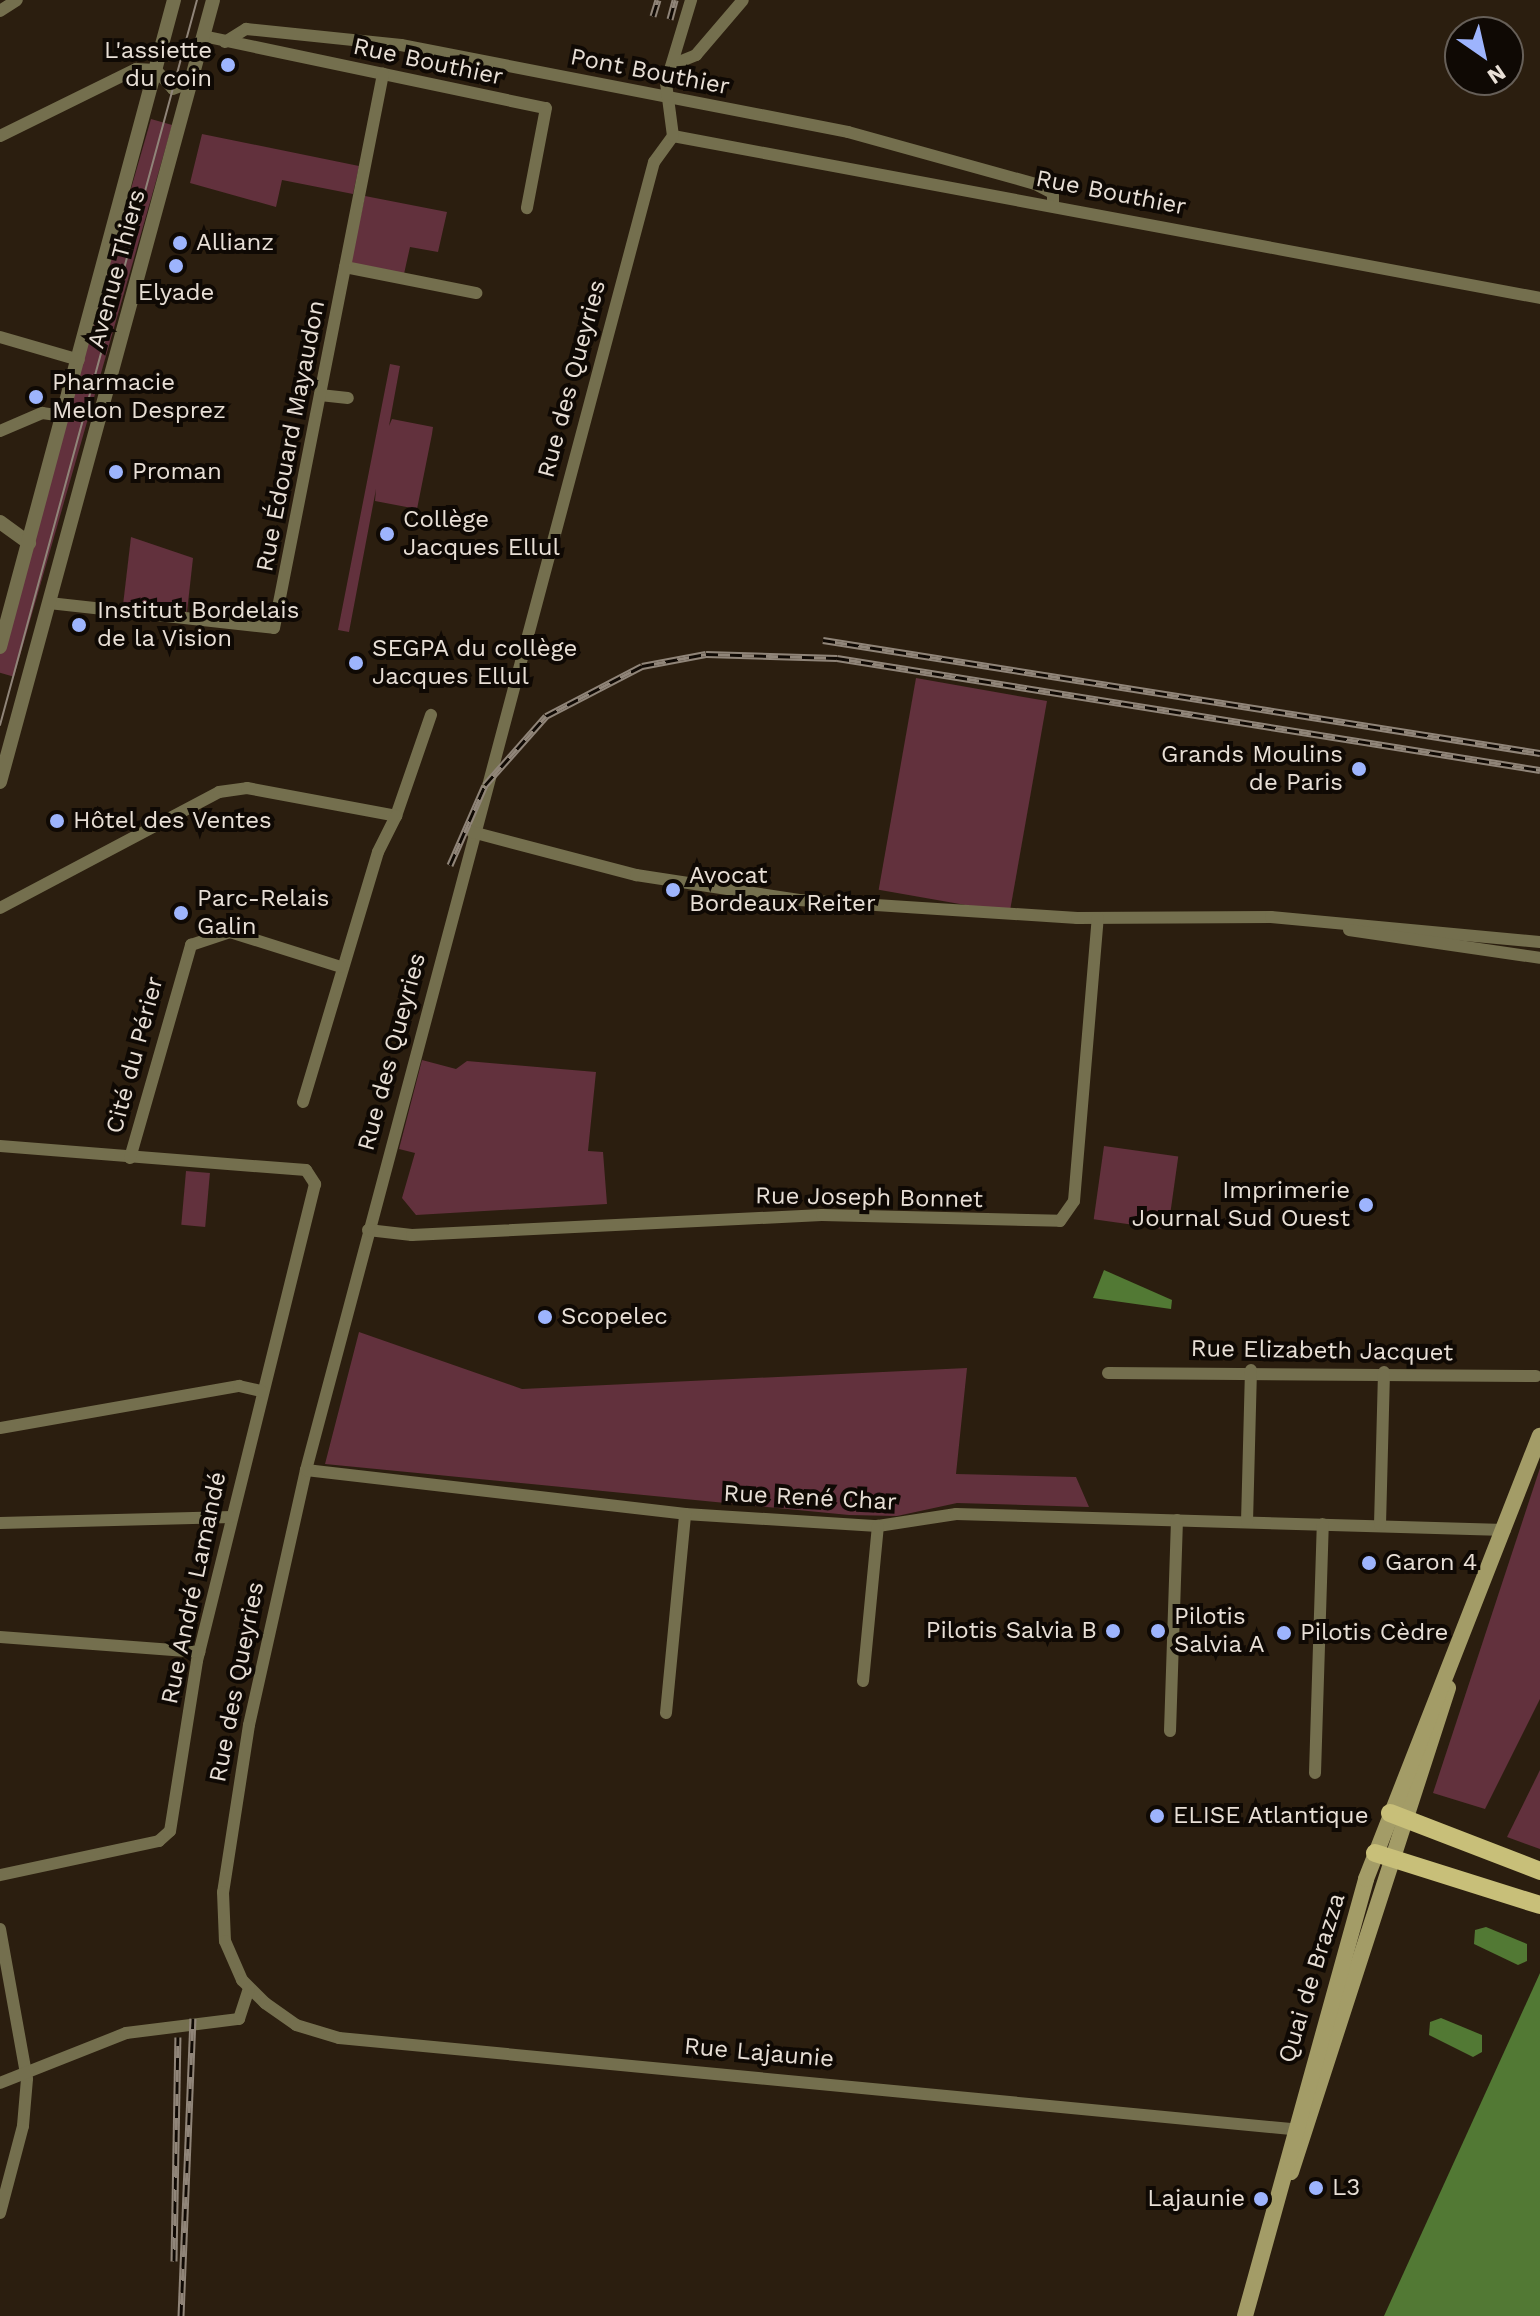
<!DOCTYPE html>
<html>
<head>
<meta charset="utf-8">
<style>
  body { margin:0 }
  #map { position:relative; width:1540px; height:2316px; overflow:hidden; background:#2b1e0f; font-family:"Work Sans",sans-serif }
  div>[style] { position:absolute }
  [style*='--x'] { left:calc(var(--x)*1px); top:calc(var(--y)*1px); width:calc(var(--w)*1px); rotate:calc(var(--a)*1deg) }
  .green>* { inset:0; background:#62313d; transform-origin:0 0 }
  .water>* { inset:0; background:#527934 }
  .minor>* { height:12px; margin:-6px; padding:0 6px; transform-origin:6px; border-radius:6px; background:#746f4e }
  .tertiary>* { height:14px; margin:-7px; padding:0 7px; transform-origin:7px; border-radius:7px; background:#746f4e }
  .secondary>* { height:16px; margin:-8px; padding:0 8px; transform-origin:8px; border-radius:8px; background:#a39c67 }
  .primary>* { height:18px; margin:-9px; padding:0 9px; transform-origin:9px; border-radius:9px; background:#c8bf79 }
  .tram>* { height:2px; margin:-1px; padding:0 1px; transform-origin:1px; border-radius:1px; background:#908579 }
  .rail>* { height:7px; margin-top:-3.5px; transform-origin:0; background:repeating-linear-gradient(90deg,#0f0904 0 12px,#908579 0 24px); box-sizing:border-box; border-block:2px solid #908579 }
  .dots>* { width:22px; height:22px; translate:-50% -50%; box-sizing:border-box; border:4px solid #0f0904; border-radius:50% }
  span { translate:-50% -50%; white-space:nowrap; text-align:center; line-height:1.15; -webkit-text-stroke:8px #0f0904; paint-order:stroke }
  .poi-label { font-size:24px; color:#e8dfd6 }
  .right { translate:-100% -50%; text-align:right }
  .left { translate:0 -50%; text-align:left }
  .street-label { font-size:24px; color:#e8dfd6 }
  .north { position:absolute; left:1444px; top:16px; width:80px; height:80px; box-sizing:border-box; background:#0f0904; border:2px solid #665f58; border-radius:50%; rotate:146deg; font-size:22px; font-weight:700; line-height:32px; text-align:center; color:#e8dfd6 }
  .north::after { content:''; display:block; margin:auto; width:28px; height:36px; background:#9db4fd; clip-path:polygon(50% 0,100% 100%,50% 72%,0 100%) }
</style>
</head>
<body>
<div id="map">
  <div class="green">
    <i style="left:151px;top:119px;width:22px;height:574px;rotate:16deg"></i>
    <i style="clip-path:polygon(202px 134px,359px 166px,353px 194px,282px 180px,276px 207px,190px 183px)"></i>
    <i style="clip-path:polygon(365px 196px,447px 212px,438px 252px,410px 247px,404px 274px,350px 264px)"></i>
    <i style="clip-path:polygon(390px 364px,400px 366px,389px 426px,392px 419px,433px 427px,432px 434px,417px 509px,375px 501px,376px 489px,349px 632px,338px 630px)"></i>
    <i style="clip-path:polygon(131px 537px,193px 558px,187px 612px,123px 605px)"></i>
    <i style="left:916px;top:678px;width:133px;height:215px;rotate:10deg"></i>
    <i style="clip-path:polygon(422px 1060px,456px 1069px,467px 1061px,596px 1072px,588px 1151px,603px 1152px,607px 1204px,416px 1215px,402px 1198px,415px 1153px,399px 1149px)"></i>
    <i style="left:1104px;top:1146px;width:75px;height:74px;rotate:8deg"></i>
    <i style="left:186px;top:1171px;width:24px;height:54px;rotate:5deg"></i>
    <i style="clip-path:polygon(359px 1332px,522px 1389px,967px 1368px,956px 1474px,1076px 1477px,1089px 1507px,957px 1503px,897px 1516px,849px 1515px,325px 1464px)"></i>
    <i style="clip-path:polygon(1540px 1468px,1540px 1699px,1485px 1809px,1433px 1793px)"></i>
    <i style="clip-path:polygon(1540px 1770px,1540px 1849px,1507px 1837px)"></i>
  </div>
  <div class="water">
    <i style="clip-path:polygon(1104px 1270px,1172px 1300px,1171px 1309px,1093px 1298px)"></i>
    <i style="clip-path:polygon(1486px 1927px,1527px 1944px,1527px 1961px,1518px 1965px,1474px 1944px,1475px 1930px)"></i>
    <i style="clip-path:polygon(1540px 1973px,1540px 2316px,1384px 2316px)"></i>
    <i style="clip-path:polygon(1441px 2018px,1482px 2035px,1482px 2052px,1473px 2057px,1429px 2035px,1430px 2022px)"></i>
  </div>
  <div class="minor">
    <i style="--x:0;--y:11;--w:20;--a:-33"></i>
    <i style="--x:203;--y:36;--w:350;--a:11.9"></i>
    <i style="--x:546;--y:108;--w:102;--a:100.8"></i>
    <i style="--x:225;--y:42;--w:25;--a:-32"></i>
    <i style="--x:246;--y:29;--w:156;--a:5.9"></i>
    <i style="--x:401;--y:45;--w:455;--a:11"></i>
    <i style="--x:848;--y:132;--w:194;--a:15.5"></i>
    <i style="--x:1035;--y:184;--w:20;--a:27"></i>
    <i style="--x:1053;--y:193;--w:11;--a:90"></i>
    <i style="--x:674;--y:64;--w:24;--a:-22"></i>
    <i style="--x:696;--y:55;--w:72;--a:-49.5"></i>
    <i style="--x:0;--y:136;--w:152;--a:-26.2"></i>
    <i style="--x:136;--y:69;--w:20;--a:3"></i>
    <i style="--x:156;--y:70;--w:25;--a:48"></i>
    <i style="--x:173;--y:89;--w:19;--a:-21"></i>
    <i style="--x:673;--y:136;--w:32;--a:126"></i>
    <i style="--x:654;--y:162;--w:1354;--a:104.9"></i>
    <i style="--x:306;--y:1470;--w:261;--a:102.6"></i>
    <i style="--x:249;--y:1725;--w:169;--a:98.8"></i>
    <i style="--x:223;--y:1892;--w:49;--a:87.7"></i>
    <i style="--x:225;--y:1941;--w:43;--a:66.4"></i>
    <i style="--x:242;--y:1980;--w:33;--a:45"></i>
    <i style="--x:265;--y:2003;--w:38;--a:35"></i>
    <i style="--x:296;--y:2025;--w:45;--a:16.8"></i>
    <i style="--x:339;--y:2038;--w:967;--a:5.46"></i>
    <i style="--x:673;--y:136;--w:882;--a:10.58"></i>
    <i style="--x:673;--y:136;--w:53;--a:-97.5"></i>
    <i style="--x:666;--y:83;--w:87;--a:-73.2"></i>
    <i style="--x:345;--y:267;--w:134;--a:11.2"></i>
    <i style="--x:0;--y:337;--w:82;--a:16.2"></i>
    <i style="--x:320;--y:395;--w:28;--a:6"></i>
    <i style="--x:0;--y:431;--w:46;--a:-23.2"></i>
    <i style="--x:42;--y:413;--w:21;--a:8"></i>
    <i style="--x:49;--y:603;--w:226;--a:6.3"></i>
    <i style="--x:274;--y:628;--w:565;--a:-78.87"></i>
    <i style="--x:396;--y:816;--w:107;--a:-70.9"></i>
    <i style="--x:472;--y:832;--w:170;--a:14.7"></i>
    <i style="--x:636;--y:875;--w:165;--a:8.7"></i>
    <i style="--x:799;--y:900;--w:279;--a:3.7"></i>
    <i style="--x:1077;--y:918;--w:194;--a:-0.3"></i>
    <i style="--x:1271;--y:917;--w:270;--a:5.3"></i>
    <i style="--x:0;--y:908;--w:248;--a:-27.9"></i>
    <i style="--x:219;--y:792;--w:28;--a:-8"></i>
    <i style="--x:247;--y:788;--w:152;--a:10.6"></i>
    <i style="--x:396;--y:816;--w:40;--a:116.6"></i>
    <i style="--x:378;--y:852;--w:261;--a:106.7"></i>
    <i style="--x:1349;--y:930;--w:193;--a:8.3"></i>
    <i style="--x:0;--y:1146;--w:307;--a:4.5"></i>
    <i style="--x:306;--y:1170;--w:17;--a:57"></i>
    <i style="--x:315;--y:1184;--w:491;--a:103.9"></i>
    <i style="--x:197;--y:1661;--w:172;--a:99"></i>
    <i style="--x:170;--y:1831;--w:15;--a:138"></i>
    <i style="--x:159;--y:1841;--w:163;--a:167.9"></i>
    <i style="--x:130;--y:1158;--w:222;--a:-74"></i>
    <i style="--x:191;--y:945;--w:41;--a:-18.4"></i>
    <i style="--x:230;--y:932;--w:116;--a:17.5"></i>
    <i style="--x:368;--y:1230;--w:44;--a:6.5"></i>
    <i style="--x:412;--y:1235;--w:410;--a:-2.8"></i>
    <i style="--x:822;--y:1215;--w:238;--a:1.4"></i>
    <i style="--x:1060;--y:1221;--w:24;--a:-55"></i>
    <i style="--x:1074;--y:1201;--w:284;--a:-85.2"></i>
    <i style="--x:1108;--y:1373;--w:428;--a:0.4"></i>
    <i style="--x:0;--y:1428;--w:243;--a:-10"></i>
    <i style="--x:239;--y:1386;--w:23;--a:13"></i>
    <i style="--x:306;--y:1470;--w:382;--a:6.6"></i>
    <i style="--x:685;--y:1514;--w:193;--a:3.6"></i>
    <i style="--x:878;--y:1526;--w:79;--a:-8.7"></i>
    <i style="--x:956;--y:1514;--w:549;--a:1.67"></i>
    <i style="--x:1247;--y:1522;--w:152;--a:-88.5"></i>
    <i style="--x:0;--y:1523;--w:232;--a:-1.5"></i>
    <i style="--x:1380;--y:1525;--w:153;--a:-88.5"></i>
    <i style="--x:0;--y:1637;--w:200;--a:4.3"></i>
    <i style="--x:863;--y:1681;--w:156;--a:-84.5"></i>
    <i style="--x:666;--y:1713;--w:200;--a:-84.5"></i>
    <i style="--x:1170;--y:1731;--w:211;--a:-88.1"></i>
    <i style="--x:1315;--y:1773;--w:249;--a:-88.2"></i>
    <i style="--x:0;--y:1929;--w:152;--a:79.8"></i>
    <i style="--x:27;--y:2079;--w:47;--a:94.9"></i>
    <i style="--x:23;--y:2126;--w:90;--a:104.8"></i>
    <i style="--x:0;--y:2083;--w:136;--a:-21.6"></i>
    <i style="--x:126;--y:2033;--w:114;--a:-7.1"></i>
    <i style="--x:239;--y:2019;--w:32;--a:-72"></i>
  </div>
  <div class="tertiary">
    <i style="--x:0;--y:522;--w:36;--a:36"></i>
    <i style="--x:0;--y:647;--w:670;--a:-74.95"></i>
    <i style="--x:0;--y:782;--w:810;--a:-74.76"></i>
  </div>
  <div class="secondary">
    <i style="--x:1291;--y:2172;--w:509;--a:-72.03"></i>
    <i style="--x:1245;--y:2316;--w:453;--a:-74.5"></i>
    <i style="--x:1366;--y:1879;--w:476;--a:-68.6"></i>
  </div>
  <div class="primary">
    <i style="--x:1390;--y:1813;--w:161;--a:21.1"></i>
    <i style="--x:1375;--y:1853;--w:173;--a:17.5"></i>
  </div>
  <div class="tram">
    <i style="--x:0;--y:725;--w:751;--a:-74.8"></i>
  </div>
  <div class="rail">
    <i style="--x:653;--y:16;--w:17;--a:-73"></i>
    <i style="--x:670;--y:19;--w:20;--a:-75"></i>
    <i style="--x:823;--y:640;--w:726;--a:8.96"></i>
    <i style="--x:450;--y:865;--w:87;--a:-66.4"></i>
    <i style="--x:485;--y:785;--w:92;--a:-48.5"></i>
    <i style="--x:546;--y:716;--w:108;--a:-27.5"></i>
    <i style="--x:642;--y:666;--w:65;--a:-10.6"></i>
    <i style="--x:706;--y:654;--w:131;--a:1.7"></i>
    <i style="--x:837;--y:658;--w:712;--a:9.05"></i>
    <i style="--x:174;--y:2261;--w:224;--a:-89"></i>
    <i style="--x:181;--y:2316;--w:298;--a:-87.7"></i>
  </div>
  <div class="dots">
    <i style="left:228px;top:65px;background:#9db4fd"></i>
    <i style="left:180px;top:243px;background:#9db4fd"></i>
    <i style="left:176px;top:266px;background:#9db4fd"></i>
    <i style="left:36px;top:397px;background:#9db4fd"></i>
    <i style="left:116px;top:472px;background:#9db4fd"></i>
    <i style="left:387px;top:534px;background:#9db4fd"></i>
    <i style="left:79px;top:625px;background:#9db4fd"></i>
    <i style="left:356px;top:663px;background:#9db4fd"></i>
    <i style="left:1359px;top:769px;background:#9db4fd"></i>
    <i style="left:57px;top:821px;background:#9db4fd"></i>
    <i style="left:673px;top:890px;background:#9db4fd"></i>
    <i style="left:181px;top:913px;background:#9db4fd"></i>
    <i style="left:1366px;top:1205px;background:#9db4fd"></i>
    <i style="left:545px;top:1317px;background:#9db4fd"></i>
    <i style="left:1369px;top:1563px;background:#9db4fd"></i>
    <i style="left:1113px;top:1631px;background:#9db4fd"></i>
    <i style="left:1158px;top:1631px;background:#9db4fd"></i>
    <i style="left:1284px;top:1633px;background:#9db4fd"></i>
    <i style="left:1157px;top:1816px;background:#9db4fd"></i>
    <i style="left:1316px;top:2188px;background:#9db4fd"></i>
    <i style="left:1261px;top:2199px;background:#9db4fd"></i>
  </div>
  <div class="poi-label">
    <span class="right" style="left:212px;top:65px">L'assiette<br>du coin</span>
    <span class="left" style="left:196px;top:243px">Allianz</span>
    <span style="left:176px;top:293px">Elyade</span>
    <span class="left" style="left:52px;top:397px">Pharmacie<br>Melon Desprez</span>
    <span class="left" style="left:132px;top:472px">Proman</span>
    <span class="left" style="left:403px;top:534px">Collège<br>Jacques Ellul</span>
    <span class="left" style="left:97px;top:625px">Institut Bordelais<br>de la Vision</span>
    <span class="left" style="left:372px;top:663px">SEGPA du collège<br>Jacques Ellul</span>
    <span class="right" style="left:1343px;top:769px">Grands Moulins<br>de Paris</span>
    <span class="left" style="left:73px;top:821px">Hôtel des Ventes</span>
    <span class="left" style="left:689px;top:890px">Avocat<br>Bordeaux Reiter</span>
    <span class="left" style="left:197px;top:913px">Parc-Relais<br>Galin</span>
    <span class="right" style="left:1350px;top:1205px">Imprimerie<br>Journal Sud Ouest</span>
    <span class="left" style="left:561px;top:1317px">Scopelec</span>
    <span class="left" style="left:1385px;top:1563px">Garon 4</span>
    <span class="left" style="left:1174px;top:1631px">Pilotis<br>Salvia A</span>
    <span class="right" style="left:1097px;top:1631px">Pilotis Salvia B</span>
    <span class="left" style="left:1300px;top:1633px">Pilotis Cèdre</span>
    <span class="left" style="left:1173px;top:1816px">ELISE Atlantique</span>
    <span class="left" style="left:1332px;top:2188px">L3</span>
    <span class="right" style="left:1245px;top:2199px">Lajaunie</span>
  </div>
  <div class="street-label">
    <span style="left:428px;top:62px;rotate:12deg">Rue Bouthier</span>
    <span style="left:650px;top:72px;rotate:11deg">Pont Bouthier</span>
    <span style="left:1111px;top:193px;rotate:11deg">Rue Bouthier</span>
    <span style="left:117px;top:269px;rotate:-75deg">Avenue Thiers</span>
    <span style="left:572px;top:379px;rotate:-75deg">Rue des Queyries</span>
    <span style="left:291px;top:436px;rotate:-79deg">Rue Édouard Mayaudon</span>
    <span style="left:392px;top:1052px;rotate:-75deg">Rue des Queyries</span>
    <span style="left:135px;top:1055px;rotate:-75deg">Cité du Périer</span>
    <span style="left:869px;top:1198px;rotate:1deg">Rue Joseph Bonnet</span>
    <span style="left:1322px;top:1351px;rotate:1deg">Rue Elizabeth Jacquet</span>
    <span style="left:810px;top:1498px;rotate:3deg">Rue René Char</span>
    <span style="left:194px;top:1588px;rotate:-78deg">Rue André Lamandé</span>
    <span style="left:237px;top:1682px;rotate:-79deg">Rue des Queyries</span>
    <span style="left:1312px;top:1978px;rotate:-73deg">Quai de Brazza</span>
    <span style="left:759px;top:2053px;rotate:5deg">Rue Lajaunie</span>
  </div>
  <div class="north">N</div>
</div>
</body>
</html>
